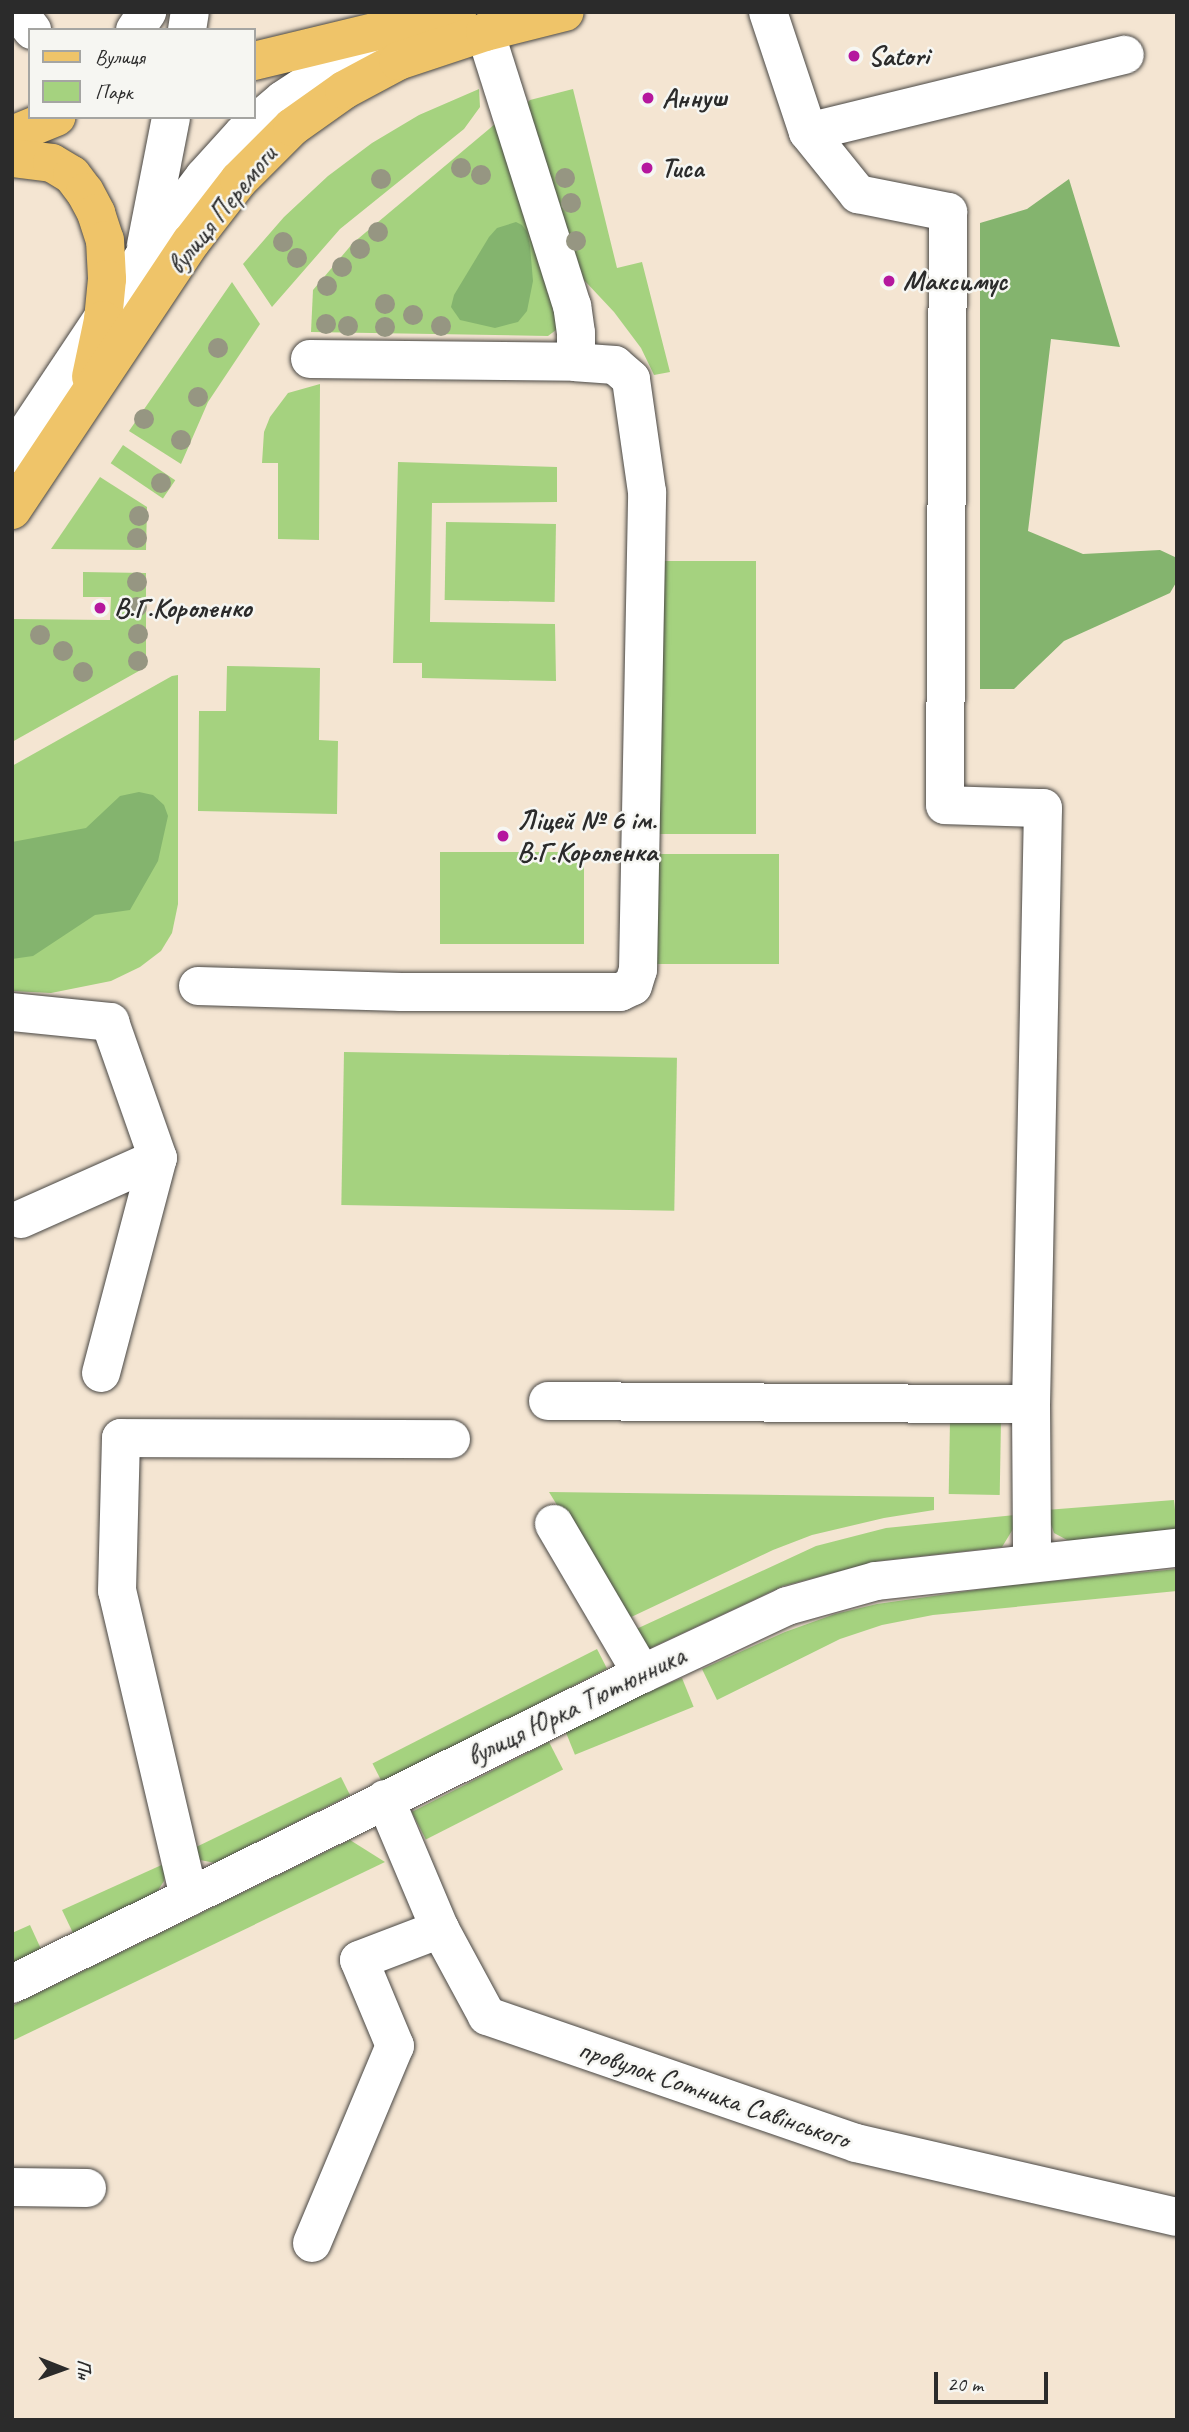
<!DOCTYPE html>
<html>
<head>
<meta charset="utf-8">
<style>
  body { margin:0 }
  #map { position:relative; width:1189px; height:2432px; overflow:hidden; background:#f4e5d2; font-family:Caveat,sans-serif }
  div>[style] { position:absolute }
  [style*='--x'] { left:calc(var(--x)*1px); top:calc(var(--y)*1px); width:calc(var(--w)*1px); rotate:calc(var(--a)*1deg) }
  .green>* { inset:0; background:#a5d27f; transform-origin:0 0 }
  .forest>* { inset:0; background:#84b46e }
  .roads { filter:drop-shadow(0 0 2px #494744) drop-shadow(0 0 2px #494744) }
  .minor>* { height:38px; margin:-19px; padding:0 19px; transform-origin:19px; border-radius:19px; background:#fff }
  .major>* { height:38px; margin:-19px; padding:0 19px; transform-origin:19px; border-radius:19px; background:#efc469 }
  .trees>* { width:20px; height:20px; margin:-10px; border-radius:50%; background:#969682 }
  .dots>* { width:19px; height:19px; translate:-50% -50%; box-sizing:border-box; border:4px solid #f6f6f2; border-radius:50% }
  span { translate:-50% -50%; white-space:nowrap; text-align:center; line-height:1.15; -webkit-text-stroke:5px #f6f6f2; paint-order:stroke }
  .poi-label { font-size:28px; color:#2b2b2b; font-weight:700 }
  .left { translate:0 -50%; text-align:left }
  .street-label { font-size:28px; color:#2b2b2b }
  .frame { position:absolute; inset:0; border:14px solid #2b2b2b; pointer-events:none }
  .legend { position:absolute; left:28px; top:28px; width:228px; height:91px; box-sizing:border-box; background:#f6f6f2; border:2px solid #a5a5a2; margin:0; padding:9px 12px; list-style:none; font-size:21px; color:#2b2b2b }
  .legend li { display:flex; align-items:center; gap:14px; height:35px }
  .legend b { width:35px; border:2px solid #a5a5a2 }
  .north { position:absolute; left:28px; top:2334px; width:70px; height:70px; -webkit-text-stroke:5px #f6f6f2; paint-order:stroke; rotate:91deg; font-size:19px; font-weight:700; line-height:28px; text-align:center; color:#2b2b2b }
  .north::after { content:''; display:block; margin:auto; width:24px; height:32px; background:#2b2b2b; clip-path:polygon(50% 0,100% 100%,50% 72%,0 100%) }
  .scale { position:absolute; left:934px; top:2372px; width:114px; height:32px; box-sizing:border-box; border:4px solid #2b2b2b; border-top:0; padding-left:9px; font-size:21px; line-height:24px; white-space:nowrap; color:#2b2b2b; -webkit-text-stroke:5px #f6f6f2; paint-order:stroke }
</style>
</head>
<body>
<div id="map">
  <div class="green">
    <i style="clip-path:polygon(479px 89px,480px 107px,464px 129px,340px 229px,272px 307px,243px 264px,284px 217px,328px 176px,372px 143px,419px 115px)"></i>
    <i style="clip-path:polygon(573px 89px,617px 268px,642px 262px,670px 372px,654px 375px,641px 348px,614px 312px,569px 264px,526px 104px,530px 100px)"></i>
    <i style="clip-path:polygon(501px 119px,560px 327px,548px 336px,311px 332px,313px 290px,353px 243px)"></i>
    <i style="clip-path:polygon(232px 282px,260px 324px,208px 402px,181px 464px,129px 431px)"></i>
    <i style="clip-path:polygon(320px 384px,319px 540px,278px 539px,278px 463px,262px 463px,264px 432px,270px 417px,288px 393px)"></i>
    <i style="left:123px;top:445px;width:63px;height:22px;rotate:34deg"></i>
    <i style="clip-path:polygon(398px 462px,557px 467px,557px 502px,432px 503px,430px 622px,555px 624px,556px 681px,422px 678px,422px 663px,393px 663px)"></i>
    <i style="clip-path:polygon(100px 477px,147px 507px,146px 550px,51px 549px)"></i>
    <i style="left:446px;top:522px;width:110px;height:78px;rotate:1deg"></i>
    <i style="left:656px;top:561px;width:100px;height:273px"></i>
    <i style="clip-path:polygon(83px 572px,146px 573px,146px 667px,12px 742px,12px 619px,110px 620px,111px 597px,83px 597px)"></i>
    <i style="clip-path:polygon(227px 666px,320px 668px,319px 740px,338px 741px,337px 814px,198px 811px,199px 711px,226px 711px)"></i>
    <i style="clip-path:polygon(178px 675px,178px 904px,172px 933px,161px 951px,140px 967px,111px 981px,51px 993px,12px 991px,12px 766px,172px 676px)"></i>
    <i style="left:440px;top:852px;width:144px;height:92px"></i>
    <i style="left:779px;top:854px;width:110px;height:128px;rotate:90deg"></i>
    <i style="left:344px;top:1052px;width:333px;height:153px;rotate:1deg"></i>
    <i style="left:950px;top:1420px;width:51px;height:74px;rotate:1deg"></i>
    <i style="clip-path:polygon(549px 1492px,934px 1497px,934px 1510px,884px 1518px,812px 1535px,773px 1550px,627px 1619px)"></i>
    <i style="clip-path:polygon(1174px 1500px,1177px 1529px,1069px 1541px,1054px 1533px,1046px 1510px)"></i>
    <i style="clip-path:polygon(1015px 1515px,1013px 1529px,1002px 1547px,878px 1561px,783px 1586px,642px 1652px,632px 1631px,816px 1546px,886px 1528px)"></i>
    <i style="clip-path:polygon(1177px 1569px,1177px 1591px,933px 1615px,882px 1625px,840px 1639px,717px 1700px,702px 1669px,785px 1632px,835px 1614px,877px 1604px,1004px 1586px)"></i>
    <i style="left:597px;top:1649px;width:22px;height:252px;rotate:63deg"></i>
    <i style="left:682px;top:1678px;width:31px;height:128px;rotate:68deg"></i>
    <i style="left:549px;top:1742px;width:31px;height:154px;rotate:63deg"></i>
    <i style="clip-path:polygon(341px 1777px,350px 1795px,215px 1863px,200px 1860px,190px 1850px)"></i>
    <i style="clip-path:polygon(350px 1840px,385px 1862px,12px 2041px,12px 2006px)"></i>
    <i style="clip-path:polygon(166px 1863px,164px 1881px,157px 1892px,73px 1933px,62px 1910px)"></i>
    <i style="clip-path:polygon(30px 1925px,41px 1949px,12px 1963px,12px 1933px)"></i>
  </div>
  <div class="forest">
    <i style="clip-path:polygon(1069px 179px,1120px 347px,1051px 339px,1028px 531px,1083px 554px,1160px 550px,1177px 558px,1177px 581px,1170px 593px,1064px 641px,1014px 689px,980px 689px,980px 223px,1027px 209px)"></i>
    <i style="clip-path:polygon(516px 222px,522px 225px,527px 232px,530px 246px,533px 281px,527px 311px,518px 322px,495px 328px,460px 320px,451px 307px,454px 295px,489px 237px,497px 228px)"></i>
    <i style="clip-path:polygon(139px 792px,153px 795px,164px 805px,168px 816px,158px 861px,130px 910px,95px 915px,33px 956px,12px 959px,12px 842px,86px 828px,120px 796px)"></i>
  </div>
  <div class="roads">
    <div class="minor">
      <i style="--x:18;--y:12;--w:23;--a:52"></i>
      <i style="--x:768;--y:12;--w:126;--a:71.6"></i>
      <i style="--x:808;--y:132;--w:80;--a:51.1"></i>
      <i style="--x:858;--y:194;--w:92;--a:11.3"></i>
      <i style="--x:948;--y:212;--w:593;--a:90.29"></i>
      <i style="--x:945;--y:805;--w:98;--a:1.8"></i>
      <i style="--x:1043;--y:808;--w:596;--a:91.15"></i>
      <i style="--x:1031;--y:1404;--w:159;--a:89.6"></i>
      <i style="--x:135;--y:30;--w:22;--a:-56"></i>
      <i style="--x:187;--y:30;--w:18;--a:-81"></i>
      <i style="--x:808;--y:132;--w:326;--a:-13.7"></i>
      <i style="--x:146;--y:245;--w:130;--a:-78.9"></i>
      <i style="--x:310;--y:359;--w:266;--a:0.6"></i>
      <i style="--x:576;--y:362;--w:29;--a:-90"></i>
      <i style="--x:576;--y:333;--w:27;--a:-98"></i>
      <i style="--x:572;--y:306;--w:287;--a:-107.6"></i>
      <i style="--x:12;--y:454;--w:238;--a:-56.3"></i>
      <i style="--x:144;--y:256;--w:99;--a:-52.8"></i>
      <i style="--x:204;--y:177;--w:58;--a:-47.8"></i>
      <i style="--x:243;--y:134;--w:52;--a:-40.4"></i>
      <i style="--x:283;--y:100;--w:77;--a:-33.3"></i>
      <i style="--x:347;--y:58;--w:51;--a:-26.6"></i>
      <i style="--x:198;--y:986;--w:203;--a:1.7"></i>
      <i style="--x:401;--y:992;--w:219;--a:0"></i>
      <i style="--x:620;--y:992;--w:14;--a:-25"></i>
      <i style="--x:633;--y:986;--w:17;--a:-73"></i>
      <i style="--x:638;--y:970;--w:478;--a:-88.9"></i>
      <i style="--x:647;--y:492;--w:114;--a:-98.1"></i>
      <i style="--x:631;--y:379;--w:21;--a:-139"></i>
      <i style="--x:615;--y:365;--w:39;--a:-176"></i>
      <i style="--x:12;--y:1012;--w:99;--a:5.8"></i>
      <i style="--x:110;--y:1022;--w:144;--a:70.6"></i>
      <i style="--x:158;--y:1158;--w:150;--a:156"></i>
      <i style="--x:101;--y:1373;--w:222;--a:-75.2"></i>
      <i style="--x:548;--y:1401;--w:483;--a:0.4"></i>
      <i style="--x:554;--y:1524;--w:174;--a:59.6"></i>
      <i style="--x:385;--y:1799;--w:141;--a:67.1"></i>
      <i style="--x:440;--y:1929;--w:99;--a:61.6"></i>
      <i style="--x:487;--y:2016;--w:390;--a:19"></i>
      <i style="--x:856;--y:2143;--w:329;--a:13"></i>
      <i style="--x:189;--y:1897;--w:314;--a:-103.2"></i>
      <i style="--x:117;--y:1591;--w:153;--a:-88.5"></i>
      <i style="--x:121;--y:1438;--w:330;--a:0.2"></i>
      <i style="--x:12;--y:1984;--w:702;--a:-26.2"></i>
      <i style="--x:642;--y:1674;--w:160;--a:-25.1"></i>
      <i style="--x:787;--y:1606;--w:92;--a:-15.7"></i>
      <i style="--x:876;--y:1581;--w:303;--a:-6.3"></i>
      <i style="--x:12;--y:2187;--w:75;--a:0.8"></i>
      <i style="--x:312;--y:2243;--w:214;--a:-67.2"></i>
      <i style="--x:395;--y:2046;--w:93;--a:-112.7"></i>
      <i style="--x:359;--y:1960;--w:87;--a:-20.9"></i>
    </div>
    <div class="major">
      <i style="--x:254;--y:61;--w:209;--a:-13.6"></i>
      <i style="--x:12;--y:135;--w:48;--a:-22.2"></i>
      <i style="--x:12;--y:158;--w:40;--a:7.1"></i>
      <i style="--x:52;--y:163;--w:23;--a:31"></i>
      <i style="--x:72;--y:175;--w:21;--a:53"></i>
      <i style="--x:85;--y:192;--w:24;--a:62"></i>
      <i style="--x:96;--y:213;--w:28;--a:72"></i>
      <i style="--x:105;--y:240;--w:39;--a:87"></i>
      <i style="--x:107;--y:279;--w:41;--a:95.6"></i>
      <i style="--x:103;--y:320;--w:58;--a:101.9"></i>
      <i style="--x:12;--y:510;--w:322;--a:-56.3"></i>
      <i style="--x:191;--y:242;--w:78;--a:-52.3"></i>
      <i style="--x:239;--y:180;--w:75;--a:-45"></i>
      <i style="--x:292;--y:127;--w:64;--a:-35.4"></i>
      <i style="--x:344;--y:90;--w:61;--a:-28.2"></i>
      <i style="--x:398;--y:61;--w:92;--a:-18.4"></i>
      <i style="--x:485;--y:32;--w:82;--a:-14"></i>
    </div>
  </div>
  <div class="trees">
    <i style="left:461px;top:168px"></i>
    <i style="left:481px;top:175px"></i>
    <i style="left:565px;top:178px"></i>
    <i style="left:381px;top:179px"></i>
    <i style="left:571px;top:203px"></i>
    <i style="left:378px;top:232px"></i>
    <i style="left:576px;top:241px"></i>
    <i style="left:283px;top:242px"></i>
    <i style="left:360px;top:249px"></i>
    <i style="left:297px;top:258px"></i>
    <i style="left:342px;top:267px"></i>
    <i style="left:327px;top:286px"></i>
    <i style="left:385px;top:304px"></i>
    <i style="left:413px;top:315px"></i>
    <i style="left:326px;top:324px"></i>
    <i style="left:348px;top:326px"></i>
    <i style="left:441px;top:326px"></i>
    <i style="left:385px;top:327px"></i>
    <i style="left:218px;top:348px"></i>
    <i style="left:198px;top:397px"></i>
    <i style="left:144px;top:419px"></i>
    <i style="left:181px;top:440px"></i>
    <i style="left:161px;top:483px"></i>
    <i style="left:139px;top:516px"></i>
    <i style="left:137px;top:538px"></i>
    <i style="left:137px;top:582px"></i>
    <i style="left:137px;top:607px"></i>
    <i style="left:138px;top:634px"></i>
    <i style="left:40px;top:635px"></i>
    <i style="left:63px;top:651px"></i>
    <i style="left:138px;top:661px"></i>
    <i style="left:83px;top:672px"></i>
  </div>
  <div class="dots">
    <i style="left:854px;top:56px;background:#b5179e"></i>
    <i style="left:648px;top:98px;background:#b5179e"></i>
    <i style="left:647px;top:168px;background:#b5179e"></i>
    <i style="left:889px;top:281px;background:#b5179e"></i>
    <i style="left:100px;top:608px;background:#b5179e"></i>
    <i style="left:503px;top:836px;background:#b5179e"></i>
  </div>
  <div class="poi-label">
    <span class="left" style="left:868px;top:56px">Satori</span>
    <span class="left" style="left:662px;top:98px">Аннуш</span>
    <span class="left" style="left:661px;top:168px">Тиса</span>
    <span class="left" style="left:903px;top:281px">Максимус</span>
    <span class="left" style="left:114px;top:608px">В.Г.Короленко</span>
    <span class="left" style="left:517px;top:836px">Ліцей № 6 ім.<br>В.Г.Короленка</span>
  </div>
  <div class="street-label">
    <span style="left:222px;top:210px;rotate:-51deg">вулиця Перемоги</span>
    <span style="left:576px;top:1706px;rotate:-26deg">вулиця Юрка Тютюнника</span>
    <span style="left:714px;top:2094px;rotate:19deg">провулок Сотника Савінського</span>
  </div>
  <div class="frame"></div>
  <ul class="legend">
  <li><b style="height:9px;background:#efc469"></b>Вулиця</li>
  <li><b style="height:19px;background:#a5d27f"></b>Парк</li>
  </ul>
  <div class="north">Пн</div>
  <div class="scale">20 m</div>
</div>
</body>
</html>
